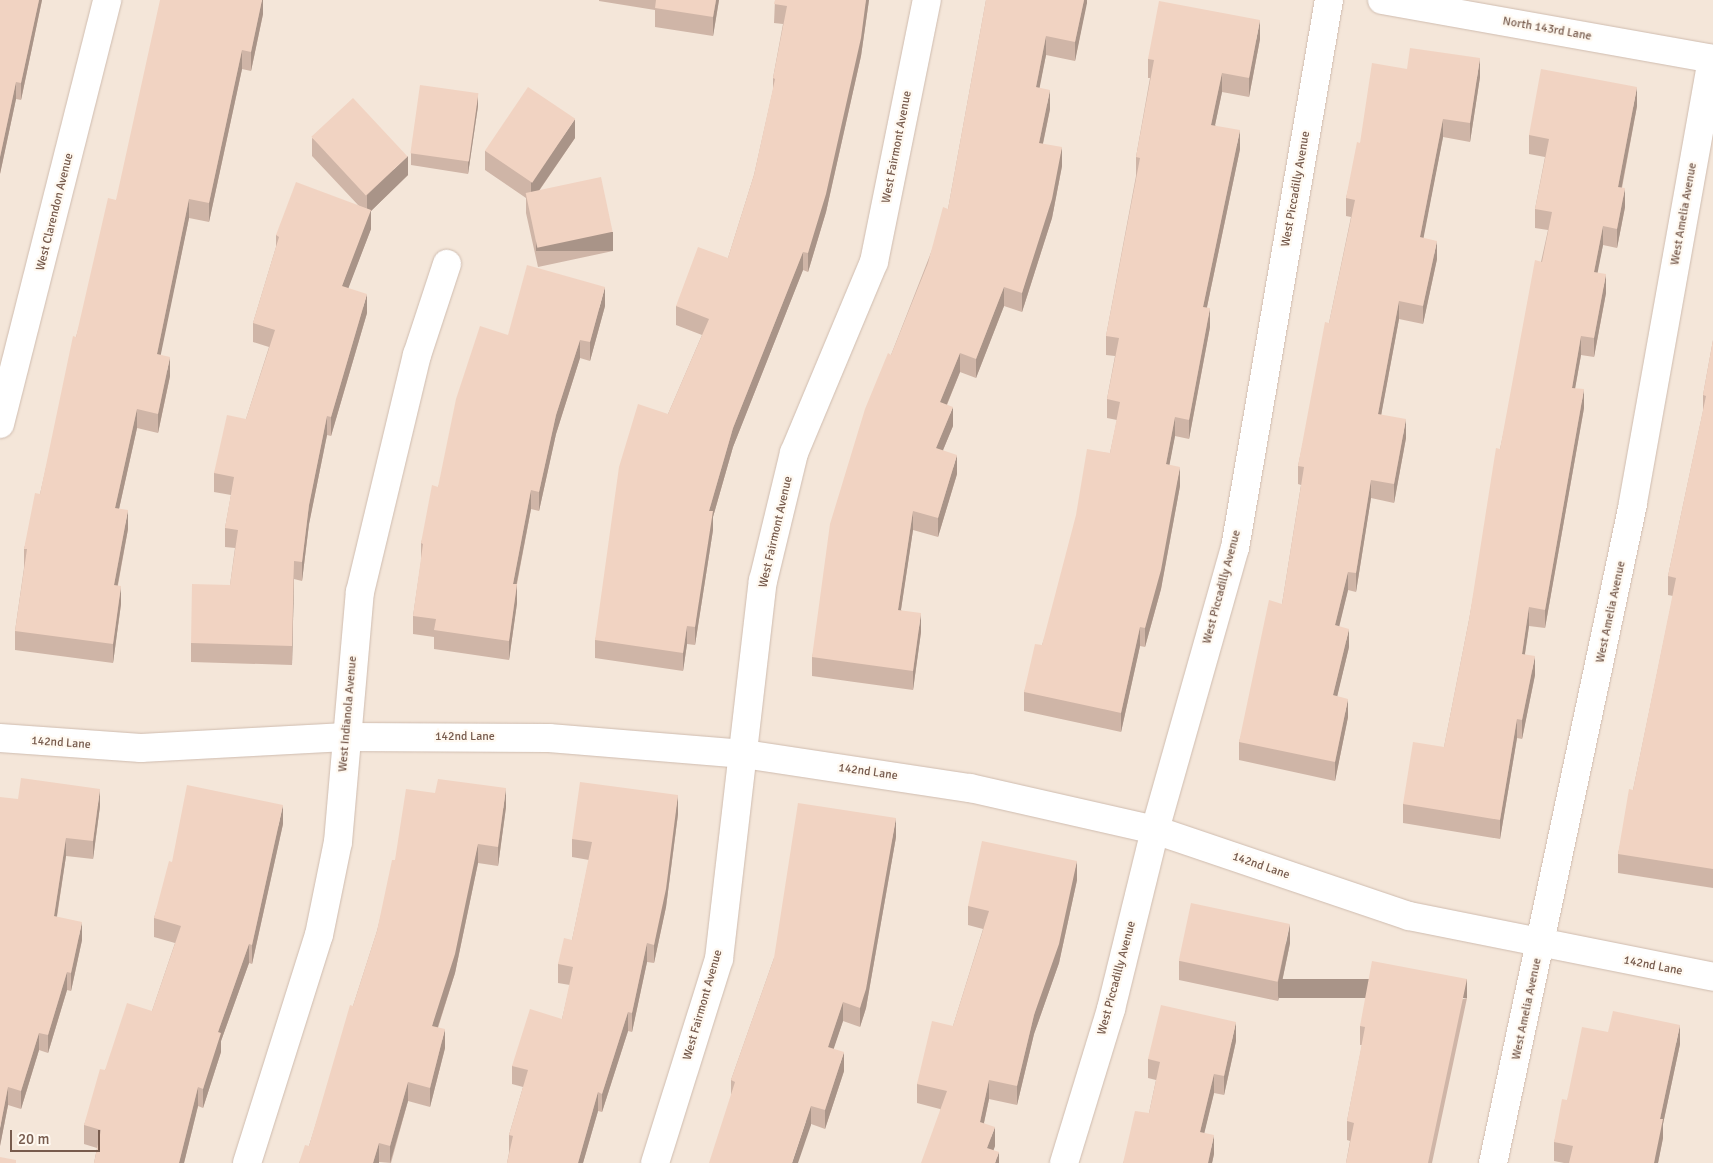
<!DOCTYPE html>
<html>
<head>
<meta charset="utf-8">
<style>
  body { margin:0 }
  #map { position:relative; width:1713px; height:1163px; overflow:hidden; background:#fcf5ea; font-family:Signika,sans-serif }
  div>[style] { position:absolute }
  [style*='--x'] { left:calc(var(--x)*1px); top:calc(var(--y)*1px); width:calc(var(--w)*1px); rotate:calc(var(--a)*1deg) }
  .residential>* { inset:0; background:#f4e6d9; transform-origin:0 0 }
  .roads { filter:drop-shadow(0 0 1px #cfbcaf) drop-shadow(0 0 1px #cfbcaf) }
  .street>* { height:28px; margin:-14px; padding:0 14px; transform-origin:14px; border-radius:14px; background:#fff }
  .wall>* { inset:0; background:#cfb5a7 }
  .shaded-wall>* { inset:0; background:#a99488; transform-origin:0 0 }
  .building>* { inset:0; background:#f1d3c2; transform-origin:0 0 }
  span { translate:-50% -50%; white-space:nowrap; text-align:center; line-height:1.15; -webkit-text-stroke:4.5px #fff9f1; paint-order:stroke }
  .street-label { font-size:12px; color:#775b4d }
  .scale { position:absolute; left:10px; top:1130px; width:90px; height:22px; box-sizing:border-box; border:2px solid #775b4d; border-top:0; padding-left:6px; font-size:15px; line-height:18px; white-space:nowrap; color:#775b4d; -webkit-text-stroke:4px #fff9f1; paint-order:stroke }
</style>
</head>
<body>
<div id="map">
  <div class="residential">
    <i style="left:0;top:0;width:1713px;height:1163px"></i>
  </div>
  <div class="roads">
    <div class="street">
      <i style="--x:1382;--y:0;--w:335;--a:10.1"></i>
      <i style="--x:1712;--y:59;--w:452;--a:100.1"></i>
      <i style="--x:1633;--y:504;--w:674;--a:101.99"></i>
      <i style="--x:0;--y:424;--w:437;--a:-75.8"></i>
      <i style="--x:0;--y:738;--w:141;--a:4.1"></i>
      <i style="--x:141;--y:748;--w:205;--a:-3.1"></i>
      <i style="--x:346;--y:737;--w:203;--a:0.3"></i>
      <i style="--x:549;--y:738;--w:196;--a:4.7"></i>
      <i style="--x:744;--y:754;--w:229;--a:8.6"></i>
      <i style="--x:970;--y:788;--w:190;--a:12.8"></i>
      <i style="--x:1155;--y:830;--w:268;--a:18.7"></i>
      <i style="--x:1409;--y:916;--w:310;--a:11.3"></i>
      <i style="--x:247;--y:1163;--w:239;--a:-72.5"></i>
      <i style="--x:319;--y:935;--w:95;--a:-78.5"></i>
      <i style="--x:338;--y:842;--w:251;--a:-85"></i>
      <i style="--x:360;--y:592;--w:244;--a:-76.5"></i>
      <i style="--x:417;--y:355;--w:96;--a:-71.8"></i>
      <i style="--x:655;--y:1163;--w:214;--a:-72.6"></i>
      <i style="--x:719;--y:959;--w:381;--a:-83.4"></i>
      <i style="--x:763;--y:581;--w:132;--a:-76.4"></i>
      <i style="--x:794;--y:453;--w:207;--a:-67.3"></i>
      <i style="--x:874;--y:262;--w:267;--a:-78.6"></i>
      <i style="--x:1064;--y:1163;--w:161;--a:-73"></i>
      <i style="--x:1111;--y:1009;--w:184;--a:-76.2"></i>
      <i style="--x:1155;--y:830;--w:293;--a:-74.2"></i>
      <i style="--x:1235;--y:548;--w:556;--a:-80.27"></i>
    </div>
  </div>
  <div class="wall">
    <i style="clip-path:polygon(0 0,42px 0,21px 100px,16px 99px,0 174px)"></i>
    <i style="clip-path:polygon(263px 0,263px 14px,251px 71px,242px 69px,209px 222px,189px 218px,160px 355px,170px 376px,158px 433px,137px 428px,119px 509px,128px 529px,118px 585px,121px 604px,113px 663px,15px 650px,15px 631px,24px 568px,24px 549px,40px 494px,76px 337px,116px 200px)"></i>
    <i style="clip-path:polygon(599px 0,719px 0,713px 36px,655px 27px,655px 10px,599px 1px)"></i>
    <i style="clip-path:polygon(775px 0,869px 0,861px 56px,826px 212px,808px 272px,803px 270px,733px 447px,713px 517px,713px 530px,695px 645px,687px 644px,683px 671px,595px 658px,595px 640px,668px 414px,702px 335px,676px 325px,676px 306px,728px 258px,754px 175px,773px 90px,773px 78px,783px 24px,774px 23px)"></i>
    <i style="clip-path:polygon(986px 0,1087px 0,1075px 61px,1046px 55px,1039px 88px,1050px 109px,1043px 144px,1062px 166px,1052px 218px,1022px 312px,1004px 306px,976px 378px,960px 372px,947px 405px,953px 426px,943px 450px,957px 474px,938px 537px,913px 530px,901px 610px,921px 632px,913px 690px,812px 676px,812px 657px,891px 355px,948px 209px)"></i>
    <i style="clip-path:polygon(1260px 39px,1249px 97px,1222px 92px,1215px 125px,1240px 149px,1207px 307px,1210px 327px,1189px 439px,1175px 436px,1169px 465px,1180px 486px,1161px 589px,1145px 647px,1140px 646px,1121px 732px,1024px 711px,1024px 692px,1042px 645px,1110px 453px,1117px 420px,1107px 418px,1107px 399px,1115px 356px,1106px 355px,1106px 336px,1136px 176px,1136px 157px,1150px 78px,1148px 78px,1148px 59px)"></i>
    <i style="clip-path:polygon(1480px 77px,1470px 142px,1443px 137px,1423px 238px,1437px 259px,1423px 324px,1399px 319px,1381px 415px,1406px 438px,1394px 503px,1371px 498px,1356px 592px,1348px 590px,1339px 626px,1349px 647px,1337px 696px,1348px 717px,1335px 781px,1239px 760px,1239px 742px,1282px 604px,1301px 485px,1298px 484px,1298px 466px,1329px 323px,1351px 217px,1346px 216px,1346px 198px,1360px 143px)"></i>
    <i style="clip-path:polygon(478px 106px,468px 174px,411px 165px,411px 153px)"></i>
    <i style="clip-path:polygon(1637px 106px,1622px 188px,1625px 207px,1617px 248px,1603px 245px,1597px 272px,1606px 293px,1594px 357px,1581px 355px,1575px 388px,1584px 408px,1545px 628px,1529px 626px,1525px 654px,1535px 675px,1522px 739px,1517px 738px,1500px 839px,1403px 823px,1403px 804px,1444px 747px,1469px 620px,1500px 449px,1548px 230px,1535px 228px,1535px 209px,1545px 157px,1529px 154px,1529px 135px)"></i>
    <i style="clip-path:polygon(312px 138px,408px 175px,371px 211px,371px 229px,348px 288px,367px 313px,331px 436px,327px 435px,309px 524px,302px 581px,294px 579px,292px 665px,191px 662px,191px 643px,230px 585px,235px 548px,225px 547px,225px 528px,231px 495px,214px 492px,214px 473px,246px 419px,269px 347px,253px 342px,253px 323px,276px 247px,276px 235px,359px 206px,312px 156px)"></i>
    <i style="clip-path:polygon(575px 138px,539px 191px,613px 251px,538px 267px,526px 213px,526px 198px,485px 170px,485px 151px)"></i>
    <i style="clip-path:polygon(605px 306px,590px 361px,580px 358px,556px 434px,539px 511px,531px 509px,517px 584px,517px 603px,509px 660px,434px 649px,434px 637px,413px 634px,413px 616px,421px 562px,421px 543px,438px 487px,508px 335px)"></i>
    <i style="clip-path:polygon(1713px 340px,1713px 888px,1618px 873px,1618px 854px,1633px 790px,1673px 596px,1668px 595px,1668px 576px,1703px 411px,1703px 395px)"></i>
    <i style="clip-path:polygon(18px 799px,100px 806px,93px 859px,66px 856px,57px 917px,82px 940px,71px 991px,67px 990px,48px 1053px,39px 1050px,21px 1109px,8px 1105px,0 1146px)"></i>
    <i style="clip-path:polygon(506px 807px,498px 866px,478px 863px,455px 973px,438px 1028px,445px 1048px,430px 1107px,408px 1101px,391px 1163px,379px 1162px,379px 1163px,299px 1163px,309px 1146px,353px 1006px,377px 931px,395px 860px)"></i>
    <i style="clip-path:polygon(678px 814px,666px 907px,654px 963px,647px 962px,632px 1032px,628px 1031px,602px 1112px,598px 1111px,583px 1163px,507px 1163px,509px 1153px,509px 1135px,523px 1087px,512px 1084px,512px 1066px,562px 1019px,570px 985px,558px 983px,558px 964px,572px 940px,589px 860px,572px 857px,572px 839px)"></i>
    <i style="clip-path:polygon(283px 824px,252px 964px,249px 963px,221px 1041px,221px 1052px,203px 1108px,198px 1106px,184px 1163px,94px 1163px,97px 1148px,84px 1144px,84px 1125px,105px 1070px,152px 1011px,175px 943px,154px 937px,154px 918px,172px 862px)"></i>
    <i style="clip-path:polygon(896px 837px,866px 1008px,860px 1027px,843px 1021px,833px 1049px,844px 1071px,825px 1129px,731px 1095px,731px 1080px,774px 958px)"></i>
    <i style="clip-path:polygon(1077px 880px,1059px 963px,1034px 1034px,1017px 1105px,989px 1099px,984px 1123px,995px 1146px,993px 1150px,999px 1163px,940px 1109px,917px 1103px,917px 1084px,953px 1026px,983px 929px,968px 925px,968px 906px)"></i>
    <i style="clip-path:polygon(1290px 943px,1278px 1001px,1179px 980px,1179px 961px)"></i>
    <i style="clip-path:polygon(1467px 998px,1432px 1163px,1346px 1163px,1350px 1141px,1347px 1140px,1347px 1121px,1362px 1045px,1360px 1045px,1360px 1026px)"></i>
    <i style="clip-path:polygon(1608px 1032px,1680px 1044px,1663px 1124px,1663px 1138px,1658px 1163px,1564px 1163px,1554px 1161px,1554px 1142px,1567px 1100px)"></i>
    <i style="clip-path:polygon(1236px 1041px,1224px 1095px,1214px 1093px,1204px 1133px,1214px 1154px,1212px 1163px,1123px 1163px,1149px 1113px,1156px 1080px,1148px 1078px,1148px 1059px)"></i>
  </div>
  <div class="shaded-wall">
    <i style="clip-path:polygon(39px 0,42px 0,21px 100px,21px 83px)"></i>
    <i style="clip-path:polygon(262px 0,263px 0,263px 14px,251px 71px,251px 52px)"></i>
    <i style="clip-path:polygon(716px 0,719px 0,713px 36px,713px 17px)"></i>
    <i style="clip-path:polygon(866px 0,869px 0,861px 56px,826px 212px,808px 272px,808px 253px)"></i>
    <i style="clip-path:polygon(1084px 0,1087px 0,1087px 3px,1075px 61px,1075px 42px)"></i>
    <i style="clip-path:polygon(1260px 20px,1260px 39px,1249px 97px,1249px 78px)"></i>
    <i style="clip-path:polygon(1046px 36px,1046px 55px,1036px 106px,1036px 87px)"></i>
    <i style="clip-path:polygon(242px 50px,242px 69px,209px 222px,209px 203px)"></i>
    <i style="clip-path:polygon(1480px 58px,1480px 77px,1470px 142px,1470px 123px)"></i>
    <i style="clip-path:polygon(1222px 73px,1222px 92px,1211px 144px,1211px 125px)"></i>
    <i style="clip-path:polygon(16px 82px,16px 99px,0 174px,0 157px)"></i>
    <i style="clip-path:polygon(1637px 87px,1637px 106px,1618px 206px,1618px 187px)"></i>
    <i style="clip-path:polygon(1050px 90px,1050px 109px,1039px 162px,1039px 143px)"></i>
    <i style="clip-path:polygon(478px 93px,478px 106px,468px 174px,468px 161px)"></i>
    <i style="clip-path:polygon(575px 119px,575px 138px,531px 202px,531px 183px)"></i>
    <i style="clip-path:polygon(1443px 119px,1443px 137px,1420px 256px,1420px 237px)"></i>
    <i style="clip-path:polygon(1240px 130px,1240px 149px,1203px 326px,1203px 307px)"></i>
    <i style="clip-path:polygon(1062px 147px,1062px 166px,1052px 218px,1022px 312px,1022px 293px)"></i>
    <i style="clip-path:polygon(408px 156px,408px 175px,371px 211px,371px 229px,342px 305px,342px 286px,367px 214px,367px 195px)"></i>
    <i style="clip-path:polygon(1625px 188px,1625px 207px,1617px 248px,1617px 229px)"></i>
    <i style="clip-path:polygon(189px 199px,189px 218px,157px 373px,157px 354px)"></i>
    <i style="clip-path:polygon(1603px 226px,1603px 245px,1594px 291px,1594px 272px)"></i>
    <i style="left:613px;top:232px;width:19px;height:77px;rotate:90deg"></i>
    <i style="clip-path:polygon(1437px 241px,1437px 259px,1423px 324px,1423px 306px)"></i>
    <i style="clip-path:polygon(803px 252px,803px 270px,733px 447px,713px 517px,713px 530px,695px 645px,695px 627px,709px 511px,733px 428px)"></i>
    <i style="clip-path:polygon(1606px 274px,1606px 293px,1594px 357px,1594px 338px)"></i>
    <i style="clip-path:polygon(605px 287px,605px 306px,590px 361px,590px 342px)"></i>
    <i style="clip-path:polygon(1004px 287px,1004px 306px,976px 378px,976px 359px)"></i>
    <i style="clip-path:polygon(367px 294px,367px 313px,331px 436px,331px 417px)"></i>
    <i style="clip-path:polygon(1399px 301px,1399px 319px,1378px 432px,1378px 414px)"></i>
    <i style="clip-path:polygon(1210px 308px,1210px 327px,1189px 439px,1189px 420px)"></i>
    <i style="clip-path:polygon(1581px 336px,1581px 355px,1572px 406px,1572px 388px)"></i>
    <i style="clip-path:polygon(580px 340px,580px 358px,556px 434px,539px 511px,539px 492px,556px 415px)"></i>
    <i style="clip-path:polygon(960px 353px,960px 372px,940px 421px,940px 402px)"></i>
    <i style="clip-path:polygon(170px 357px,170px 376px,158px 433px,158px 414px)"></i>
    <i style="clip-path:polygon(1584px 389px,1584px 408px,1545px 628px,1545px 610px)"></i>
    <i style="clip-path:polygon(953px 407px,953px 426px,936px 467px,936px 448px)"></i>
    <i style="clip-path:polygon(137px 409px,137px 428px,115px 527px,115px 508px)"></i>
    <i style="clip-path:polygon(327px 416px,327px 435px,309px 524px,302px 581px,302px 562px,309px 505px)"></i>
    <i style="clip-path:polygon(1175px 417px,1175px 436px,1166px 483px,1166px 464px)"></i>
    <i style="clip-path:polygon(1406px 419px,1406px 438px,1394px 503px,1394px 484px)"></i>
    <i style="clip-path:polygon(957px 455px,957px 474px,938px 537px,938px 518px)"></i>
    <i style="clip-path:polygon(1180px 467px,1180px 486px,1161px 589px,1145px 647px,1145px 628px)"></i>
    <i style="clip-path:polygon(1371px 480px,1371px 498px,1356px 592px,1356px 573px)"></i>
    <i style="clip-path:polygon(531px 490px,531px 509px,513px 602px,513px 584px)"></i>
    <i style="clip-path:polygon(128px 510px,128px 529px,114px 604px,114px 585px)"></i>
    <i style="clip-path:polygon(913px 511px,913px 530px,898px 629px,898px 610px)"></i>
    <i style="clip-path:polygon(294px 561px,294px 579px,292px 665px,292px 646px)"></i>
    <i style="clip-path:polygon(1348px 572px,1348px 590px,1335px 644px,1335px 625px)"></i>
    <i style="clip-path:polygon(517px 584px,517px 603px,509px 660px,509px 641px)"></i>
    <i style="clip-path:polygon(121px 586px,121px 604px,113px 663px,113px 644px)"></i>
    <i style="clip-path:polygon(1529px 607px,1529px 626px,1522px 673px,1522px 654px)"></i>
    <i style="clip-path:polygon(921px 613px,921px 632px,913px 690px,913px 671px)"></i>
    <i style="clip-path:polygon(687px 626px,687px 644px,683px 671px,683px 653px)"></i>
    <i style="clip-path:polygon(1140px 627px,1140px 646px,1121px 732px,1121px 713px)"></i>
    <i style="clip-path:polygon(1349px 629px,1349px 647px,1333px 714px,1333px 695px)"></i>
    <i style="clip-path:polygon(1535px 656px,1535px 675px,1522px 739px,1522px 720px)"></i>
    <i style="clip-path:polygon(1348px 699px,1348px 717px,1335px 781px,1335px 762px)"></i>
    <i style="clip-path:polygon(1517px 719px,1517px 738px,1500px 839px,1500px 820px)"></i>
    <i style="clip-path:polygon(506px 788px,506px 807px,498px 866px,498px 847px)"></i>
    <i style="clip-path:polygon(100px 789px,100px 806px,93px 859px,93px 841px)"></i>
    <i style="clip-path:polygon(678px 795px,678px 814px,666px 907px,654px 963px,654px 945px)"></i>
    <i style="clip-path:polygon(283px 805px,283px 824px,252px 964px,252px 945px)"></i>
    <i style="clip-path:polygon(896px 818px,896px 837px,866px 1008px,860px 1027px,860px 1008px)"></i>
    <i style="clip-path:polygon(66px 838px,66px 856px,54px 934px,54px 916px)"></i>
    <i style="clip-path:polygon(478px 844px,478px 863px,455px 973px,432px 1045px,432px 1026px)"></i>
    <i style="clip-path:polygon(1077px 861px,1077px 880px,1059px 963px,1034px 1034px,1017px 1105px,1017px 1086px,1034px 1015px)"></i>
    <i style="clip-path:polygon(82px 922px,82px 940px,71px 991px,71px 973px)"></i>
    <i style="clip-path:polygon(1290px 924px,1290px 943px,1278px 1001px,1278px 982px)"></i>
    <i style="clip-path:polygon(647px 943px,647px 962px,632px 1032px,632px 1013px)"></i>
    <i style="clip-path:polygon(249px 944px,249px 963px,221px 1041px,221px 1052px,203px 1108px,203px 1089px,218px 1032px)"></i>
    <i style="clip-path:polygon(67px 972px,67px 990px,48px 1053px,48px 1035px)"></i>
    <i style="left:1467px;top:979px;width:19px;height:188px;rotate:90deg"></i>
    <i style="clip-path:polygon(843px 1002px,843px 1021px,828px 1066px,828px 1047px)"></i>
    <i style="clip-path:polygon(628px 1012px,628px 1031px,602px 1112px,602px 1094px)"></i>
    <i style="clip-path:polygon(1236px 1022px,1236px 1041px,1224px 1095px,1224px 1076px)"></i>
    <i style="clip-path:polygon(1680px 1025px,1680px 1044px,1663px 1124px,1663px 1138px,1658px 1163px,1654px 1163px,1660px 1119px)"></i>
    <i style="clip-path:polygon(445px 1029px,445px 1048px,430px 1107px,430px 1088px)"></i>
    <i style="clip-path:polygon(39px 1033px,39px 1050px,21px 1109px,21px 1091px)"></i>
    <i style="clip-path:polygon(844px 1052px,844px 1071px,825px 1129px,825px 1110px)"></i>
    <i style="clip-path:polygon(1214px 1074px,1214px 1093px,1200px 1151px,1200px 1132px)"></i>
    <i style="clip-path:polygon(989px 1080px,989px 1099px,980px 1141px,980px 1122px)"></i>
    <i style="clip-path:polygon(408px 1082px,408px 1101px,390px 1163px,390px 1146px)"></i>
    <i style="clip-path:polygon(8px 1087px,8px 1105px,0 1146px,0 1128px)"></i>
    <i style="clip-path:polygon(198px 1087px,198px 1106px,184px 1163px,179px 1163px)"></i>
    <i style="clip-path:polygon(598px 1092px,598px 1111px,583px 1163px,578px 1163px)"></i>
    <i style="clip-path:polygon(811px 1106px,811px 1125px,798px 1163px,792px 1163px)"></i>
    <i style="clip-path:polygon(995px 1127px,995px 1146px,989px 1163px,987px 1148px)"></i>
    <i style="clip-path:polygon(1214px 1135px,1214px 1154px,1212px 1163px,1208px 1163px)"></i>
    <i style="clip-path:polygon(379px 1143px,379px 1163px,373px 1163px)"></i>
    <i style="clip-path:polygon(999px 1152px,999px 1163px,995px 1163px)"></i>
  </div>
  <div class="building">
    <i style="clip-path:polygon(0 0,39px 0,21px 83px,16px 82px,0 157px)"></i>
    <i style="clip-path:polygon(160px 0,262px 0,251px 52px,242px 50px,209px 203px,189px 199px,157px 354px,170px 357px,158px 414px,137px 409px,115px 508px,128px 510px,114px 585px,121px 586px,113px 644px,15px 631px,27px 549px,24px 549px,35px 493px,40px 494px,73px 336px,76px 337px,108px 198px,116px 200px)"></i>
    <i style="clip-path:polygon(656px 0,716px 0,713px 17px,655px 8px)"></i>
    <i style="clip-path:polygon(775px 0,866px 0,861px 38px,826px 194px,808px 253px,803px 252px,733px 428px,709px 511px,713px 511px,695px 627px,687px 626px,683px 653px,595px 640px,619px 467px,638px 404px,668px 414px,709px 319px,676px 306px,698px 247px,728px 258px,754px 175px,775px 79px,773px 78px,787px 6px,774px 4px)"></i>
    <i style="clip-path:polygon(986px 0,1084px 0,1075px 42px,1046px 36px,1036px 87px,1050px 90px,1039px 143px,1062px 147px,1052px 199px,1022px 293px,1004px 287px,976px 359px,960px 353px,940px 402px,953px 407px,936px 448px,957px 455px,938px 518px,913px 511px,898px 610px,921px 613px,913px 671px,812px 657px,830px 524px,865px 409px,888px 353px,891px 355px,928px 263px,943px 207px,948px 209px)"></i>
    <i style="clip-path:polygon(1159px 1px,1260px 20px,1249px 78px,1222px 73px,1211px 125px,1240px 130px,1203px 307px,1210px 308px,1189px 420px,1175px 417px,1166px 464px,1180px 467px,1161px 570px,1145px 628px,1140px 627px,1121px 713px,1024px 692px,1035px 644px,1042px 645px,1076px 515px,1087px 449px,1110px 453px,1120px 402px,1107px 399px,1119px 338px,1106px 336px,1140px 158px,1136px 157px,1154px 60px,1148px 59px)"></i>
    <i style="clip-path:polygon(1410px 48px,1480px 58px,1470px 123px,1443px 119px,1420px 237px,1437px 241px,1423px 306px,1399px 301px,1378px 414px,1406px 419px,1394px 484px,1371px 480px,1356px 573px,1348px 572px,1335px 625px,1349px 629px,1333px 695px,1348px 699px,1335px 762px,1239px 742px,1269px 600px,1282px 604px,1304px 467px,1298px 466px,1325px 322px,1329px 323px,1355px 200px,1346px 198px,1357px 142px,1360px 143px,1372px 63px,1407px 69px)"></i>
    <i style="clip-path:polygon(1541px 69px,1637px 87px,1618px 187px,1625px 188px,1617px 229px,1603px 226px,1594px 272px,1606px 274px,1594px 338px,1581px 336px,1572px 388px,1584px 389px,1545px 610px,1529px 607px,1522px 654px,1535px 656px,1522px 720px,1517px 719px,1500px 820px,1403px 804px,1413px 742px,1444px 747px,1469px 620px,1496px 448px,1500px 449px,1535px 260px,1542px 262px,1552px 212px,1535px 209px,1549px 139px,1529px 135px)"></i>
    <i style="left:420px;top:85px;width:59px;height:69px;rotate:8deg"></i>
    <i style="left:528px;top:87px;width:57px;height:77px;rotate:34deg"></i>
    <i style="left:353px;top:98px;width:80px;height:57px;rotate:47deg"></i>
    <i style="left:601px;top:177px;width:56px;height:77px;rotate:78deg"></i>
    <i style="clip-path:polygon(296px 182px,371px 210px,342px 286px,367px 294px,331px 417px,327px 416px,309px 505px,302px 562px,294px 561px,292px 646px,191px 643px,192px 584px,230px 585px,238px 530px,225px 528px,234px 477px,214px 473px,227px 415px,246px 419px,275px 330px,253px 323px,279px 237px,276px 235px)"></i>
    <i style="clip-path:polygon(527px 265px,605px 287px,590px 342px,580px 340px,556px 415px,539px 492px,531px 490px,513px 584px,517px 584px,509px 641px,434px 630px,436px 619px,413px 616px,423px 544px,421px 543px,432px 485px,438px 487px,456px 399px,480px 326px,508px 335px)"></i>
    <i style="clip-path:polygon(1713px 340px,1713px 869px,1618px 854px,1629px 789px,1633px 790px,1676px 578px,1668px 576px,1706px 396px,1703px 395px)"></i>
    <i style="clip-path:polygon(21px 778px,100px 789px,93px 841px,66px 838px,54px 916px,82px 922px,71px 973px,67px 972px,48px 1035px,39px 1033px,21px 1091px,8px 1087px,0 1128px,0 797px,18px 799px)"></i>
    <i style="clip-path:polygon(438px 779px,506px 788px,498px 847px,478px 844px,455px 954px,432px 1026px,445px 1029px,430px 1088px,408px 1082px,390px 1146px,379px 1143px,373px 1163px,299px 1163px,305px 1145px,309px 1146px,350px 1005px,353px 1006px,377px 931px,392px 860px,395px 860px,406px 789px,435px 793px)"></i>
    <i style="clip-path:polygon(580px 782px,678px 795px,666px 889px,654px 945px,647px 943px,632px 1013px,628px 1012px,602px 1094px,598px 1092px,578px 1163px,507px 1163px,513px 1136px,509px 1135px,528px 1070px,512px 1066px,530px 1009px,562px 1019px,573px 967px,558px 964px,564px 938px,572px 940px,592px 842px,572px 839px)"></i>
    <i style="clip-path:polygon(187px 785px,283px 805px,252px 945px,249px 944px,218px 1032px,221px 1033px,203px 1089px,198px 1087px,179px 1163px,94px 1163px,101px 1130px,84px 1125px,100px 1069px,105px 1070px,127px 1003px,152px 1011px,181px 926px,154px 918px,169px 861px,172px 862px)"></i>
    <i style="clip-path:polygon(798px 803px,896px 818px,866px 989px,860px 1008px,843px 1002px,828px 1047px,844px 1052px,825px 1110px,811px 1106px,792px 1163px,709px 1163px,735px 1082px,731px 1080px,774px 958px)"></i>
    <i style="clip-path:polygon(982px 841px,1077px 861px,1059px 944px,1034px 1015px,1017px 1086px,989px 1080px,980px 1122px,995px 1127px,987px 1148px,999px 1152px,995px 1163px,921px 1163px,947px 1091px,917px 1084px,932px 1021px,953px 1026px,989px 911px,968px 906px)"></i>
    <i style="left:1191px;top:903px;width:101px;height:59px;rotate:12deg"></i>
    <i style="clip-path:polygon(1372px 961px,1467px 979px,1428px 1163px,1346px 1163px,1354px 1123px,1347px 1121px,1365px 1027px,1360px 1026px)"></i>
    <i style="clip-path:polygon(1161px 1005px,1236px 1022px,1224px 1076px,1214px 1074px,1200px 1132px,1214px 1135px,1208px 1163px,1123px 1163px,1135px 1111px,1149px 1113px,1160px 1062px,1148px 1059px)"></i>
    <i style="clip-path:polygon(1613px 1011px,1680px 1025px,1660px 1119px,1663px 1119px,1654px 1163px,1569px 1163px,1573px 1146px,1554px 1142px,1562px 1099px,1567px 1100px,1582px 1027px,1608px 1032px)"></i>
    <i style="clip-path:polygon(0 1157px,16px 1160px,16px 1163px,0 1163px)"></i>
  </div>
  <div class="street-label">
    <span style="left:1547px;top:29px;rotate:10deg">North 143rd Lane</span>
    <span style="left:897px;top:147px;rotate:-79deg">West Fairmont Avenue</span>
    <span style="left:1296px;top:189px;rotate:-80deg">West Piccadilly Avenue</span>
    <span style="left:55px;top:212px;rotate:-76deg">West Clarendon Avenue</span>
    <span style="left:1684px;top:214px;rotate:-80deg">West Amelia Avenue</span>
    <span style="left:776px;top:532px;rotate:-77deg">West Fairmont Avenue</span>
    <span style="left:1222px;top:587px;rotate:-75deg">West Piccadilly Avenue</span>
    <span style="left:1611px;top:612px;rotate:-78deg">West Amelia Avenue</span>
    <span style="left:348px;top:714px;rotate:-85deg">West Indianola Avenue</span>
    <span style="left:465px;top:737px">142nd Lane</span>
    <span style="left:61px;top:743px;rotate:4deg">142nd Lane</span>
    <span style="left:868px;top:772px;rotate:8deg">142nd Lane</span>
    <span style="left:1261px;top:866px;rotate:19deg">142nd Lane</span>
    <span style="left:1653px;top:966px;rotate:11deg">142nd Lane</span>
    <span style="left:1117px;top:978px;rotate:-75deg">West Piccadilly Avenue</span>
    <span style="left:703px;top:1005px;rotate:-74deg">West Fairmont Avenue</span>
    <span style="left:1527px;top:1009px;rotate:-78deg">West Amelia Avenue</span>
  </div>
  <div class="scale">20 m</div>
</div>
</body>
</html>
